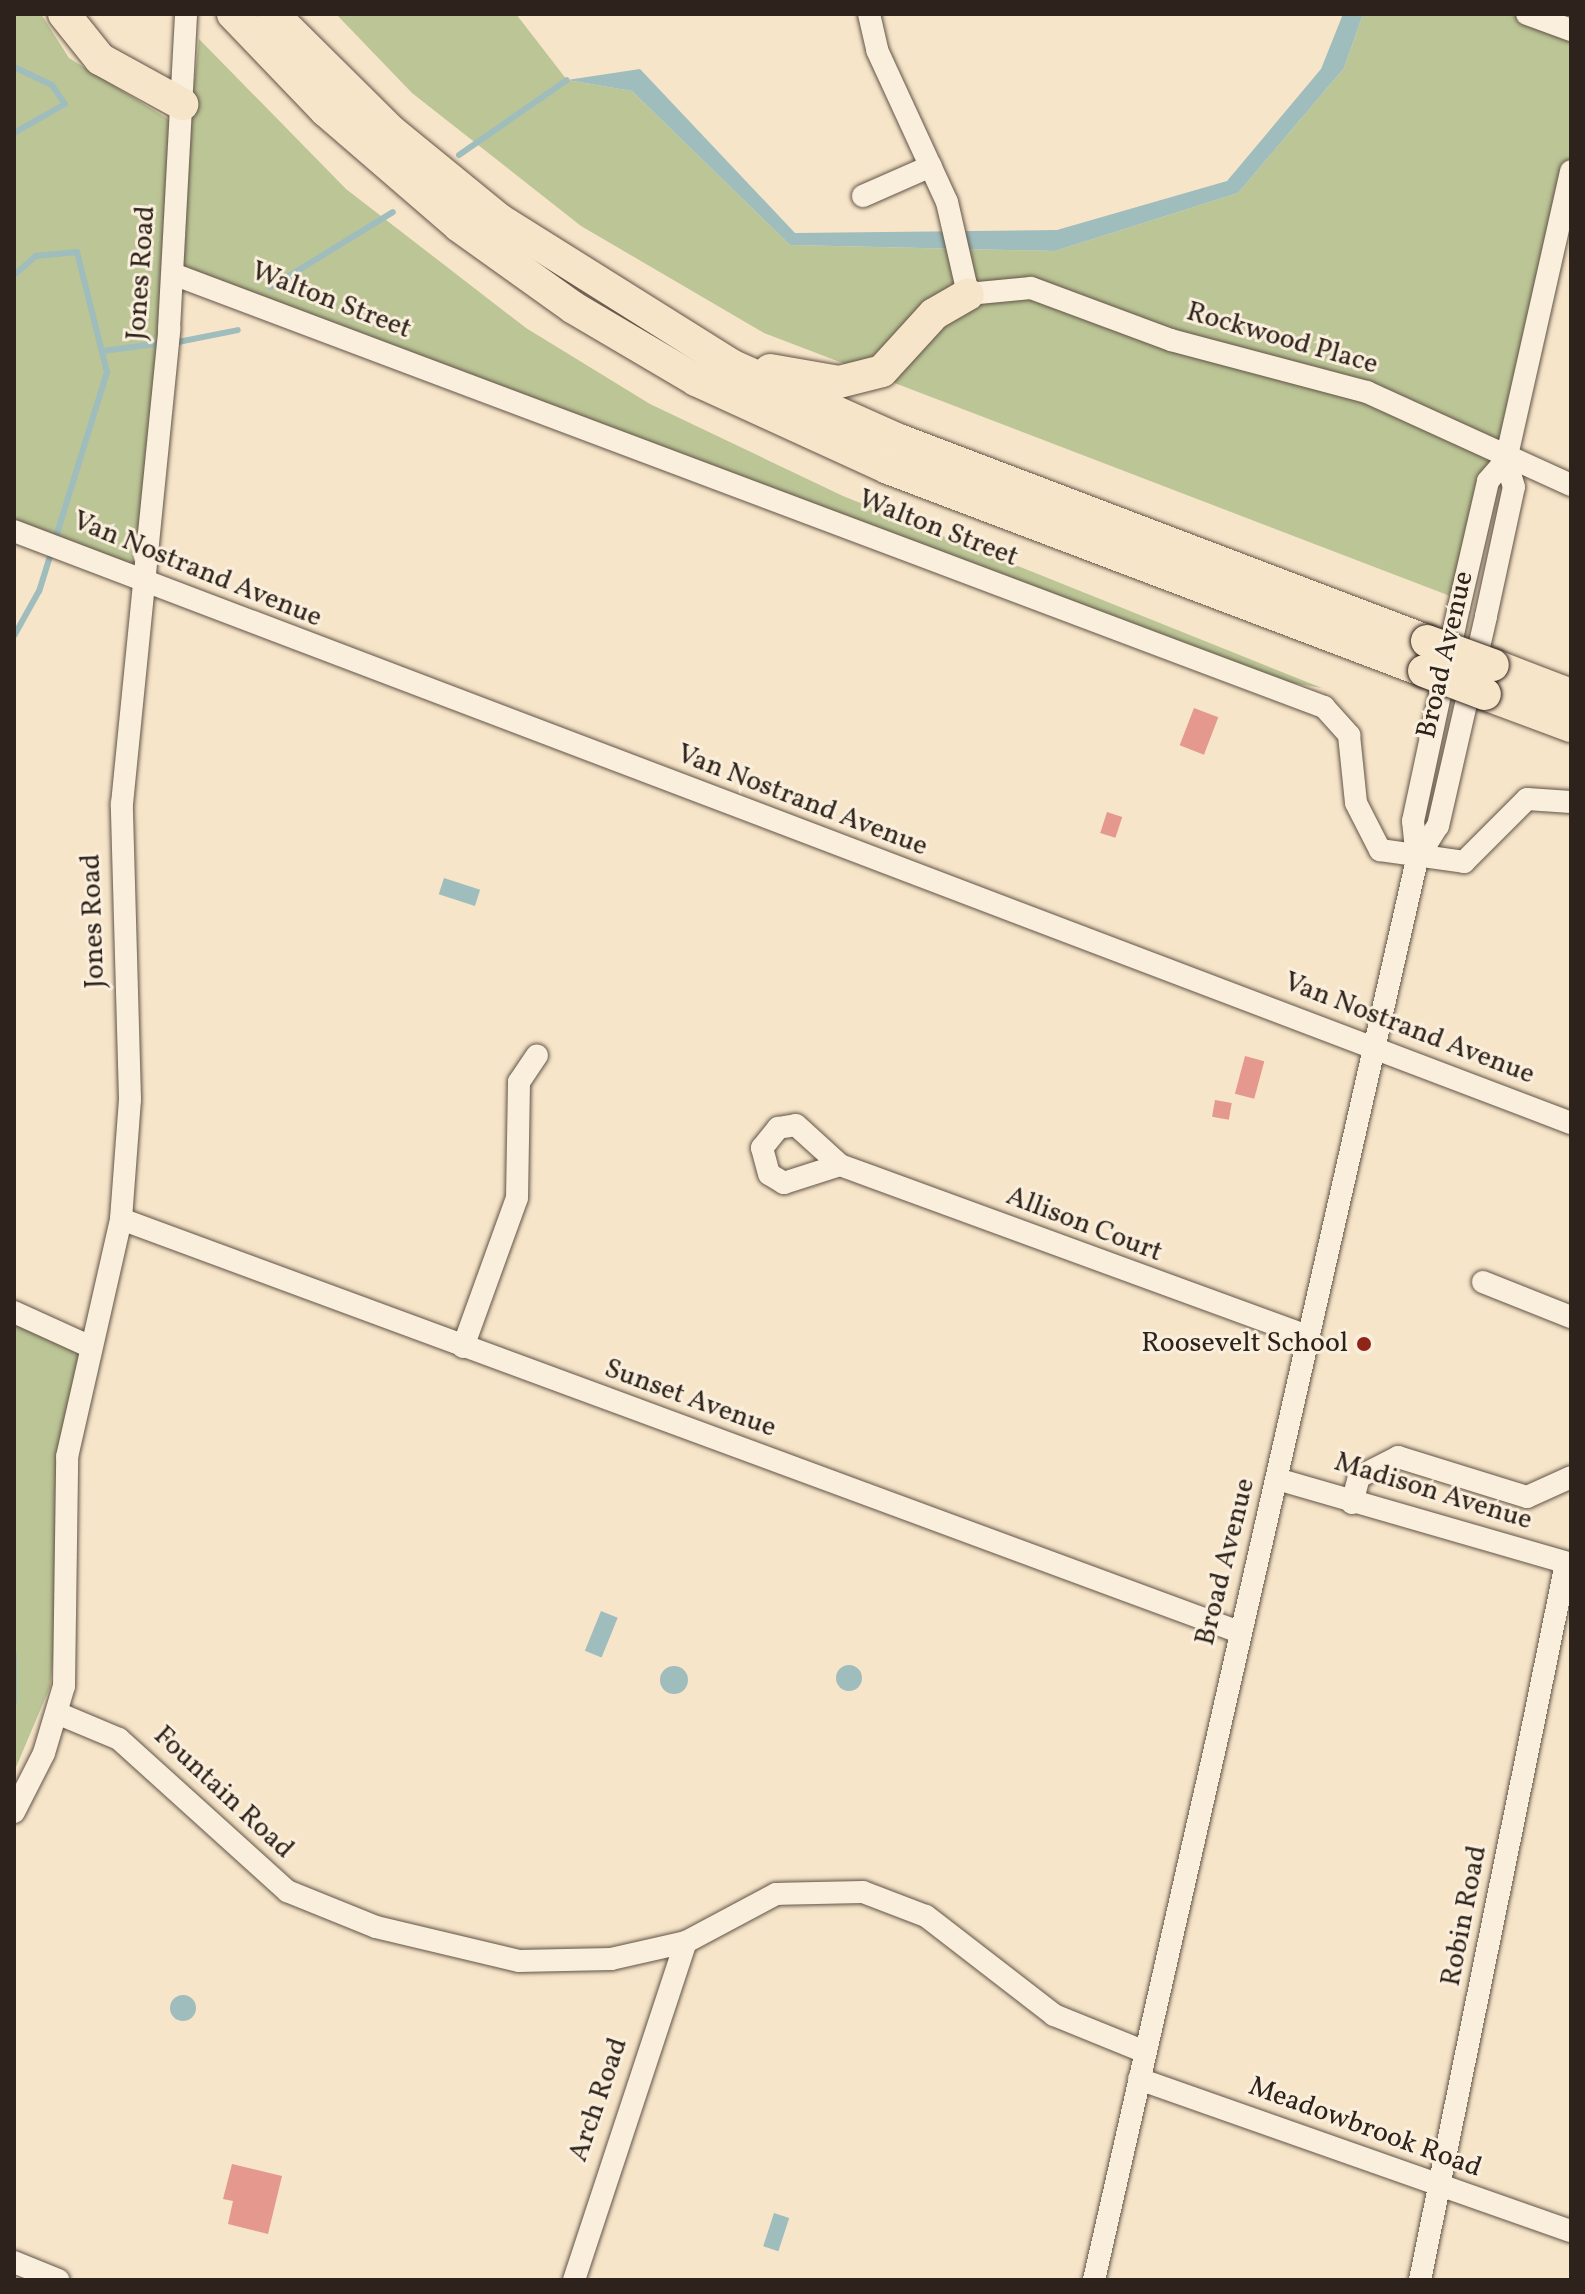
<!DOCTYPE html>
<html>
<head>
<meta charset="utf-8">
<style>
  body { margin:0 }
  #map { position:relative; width:1585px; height:2294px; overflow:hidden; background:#f7e5c9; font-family:Vollkorn,serif }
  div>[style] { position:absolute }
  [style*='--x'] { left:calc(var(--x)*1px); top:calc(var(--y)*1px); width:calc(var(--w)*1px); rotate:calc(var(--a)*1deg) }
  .green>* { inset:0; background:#bcc596 }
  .water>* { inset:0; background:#9fbdbd; transform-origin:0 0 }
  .round { border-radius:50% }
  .stream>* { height:6px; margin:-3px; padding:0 3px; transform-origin:3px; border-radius:3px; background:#9fbdbd }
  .building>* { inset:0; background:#e4988e; transform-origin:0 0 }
  .roads { filter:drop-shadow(0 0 2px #605447) drop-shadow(0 0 2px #605447) }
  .minor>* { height:22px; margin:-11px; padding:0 11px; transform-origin:11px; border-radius:11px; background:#faeedc }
  .highway>* { height:32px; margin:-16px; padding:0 16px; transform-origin:16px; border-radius:16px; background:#f7e5c9 }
  .bridges { filter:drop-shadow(0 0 2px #2e231c) drop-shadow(0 0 2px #2e231c) }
  .highway-bridge>* { height:32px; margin:-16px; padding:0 16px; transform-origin:16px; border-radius:16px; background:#f7e5c9 }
  .dots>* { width:22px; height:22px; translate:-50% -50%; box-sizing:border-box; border:4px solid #faeedc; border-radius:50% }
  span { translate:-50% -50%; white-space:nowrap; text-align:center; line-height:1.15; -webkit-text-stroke:6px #faeedc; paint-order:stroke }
  .street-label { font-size:28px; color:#2e231c }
  .poi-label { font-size:28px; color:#2e231c }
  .right { translate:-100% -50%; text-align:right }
  .frame { position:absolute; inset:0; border:16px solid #2e231c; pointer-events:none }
</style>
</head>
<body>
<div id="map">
  <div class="green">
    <i style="clip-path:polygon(14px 14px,41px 14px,69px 58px,189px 132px,199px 39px,346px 189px,526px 328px,650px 404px,843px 496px,1322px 688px,1238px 674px,166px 268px,148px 585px,14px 530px)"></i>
    <i style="clip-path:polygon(336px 14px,516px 14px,567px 80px,632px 91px,790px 245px,1055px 251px,1238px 193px,1344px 68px,1363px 14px,1526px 14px,1571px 30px,1571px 157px,1471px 604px,764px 333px,581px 226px,412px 93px)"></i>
    <i style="clip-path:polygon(14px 1303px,87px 1340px,50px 1687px,14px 1772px)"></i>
  </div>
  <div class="water">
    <i style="clip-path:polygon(1343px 14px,1363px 14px,1344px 68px,1238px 193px,1055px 251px,790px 245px,632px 91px,567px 80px,640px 69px,795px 233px,1057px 230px,1227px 181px,1321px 69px)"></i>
    <i style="left:444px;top:878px;width:38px;height:17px;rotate:18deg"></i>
    <i style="left:601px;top:1611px;width:18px;height:43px;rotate:22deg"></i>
    <i class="round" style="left:836px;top:1665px;width:26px;height:26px"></i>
    <i class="round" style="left:660px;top:1666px;width:28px;height:28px"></i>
    <i class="round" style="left:170px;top:1995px;width:26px;height:26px"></i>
    <i style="left:774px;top:2213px;width:16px;height:35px;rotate:18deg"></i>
  </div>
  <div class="stream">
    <i style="--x:14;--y:67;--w:42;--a:25.3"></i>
    <i style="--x:52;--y:85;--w:23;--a:56"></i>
    <i style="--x:65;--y:104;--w:59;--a:150.4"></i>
    <i style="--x:459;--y:155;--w:131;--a:-34.8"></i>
    <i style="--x:14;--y:275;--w:29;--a:-41"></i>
    <i style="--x:36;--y:256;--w:41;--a:-5.6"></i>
    <i style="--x:77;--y:252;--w:124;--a:76"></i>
    <i style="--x:107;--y:372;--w:229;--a:107.2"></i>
    <i style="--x:39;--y:591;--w:51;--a:119.1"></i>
    <i style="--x:271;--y:287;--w:143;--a:-31.6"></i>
    <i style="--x:173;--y:343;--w:66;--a:-11.3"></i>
    <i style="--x:103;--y:351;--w:60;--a:-7.7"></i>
    <i style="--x:14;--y:1655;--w:47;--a:90"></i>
  </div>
  <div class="building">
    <i style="left:1194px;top:708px;width:26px;height:40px;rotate:21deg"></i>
    <i style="left:1107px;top:812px;width:16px;height:22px;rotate:18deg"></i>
    <i style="left:1245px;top:1056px;width:20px;height:39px;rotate:15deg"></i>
    <i style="left:1215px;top:1100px;width:17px;height:17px;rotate:10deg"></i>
    <i style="clip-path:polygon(232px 2164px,282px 2176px,268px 2234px,228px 2224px,233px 2201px,223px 2199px)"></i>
  </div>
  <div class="roads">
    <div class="minor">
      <i style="--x:869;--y:14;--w:37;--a:77"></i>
      <i style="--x:877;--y:50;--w:167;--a:65.3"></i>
      <i style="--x:947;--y:202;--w:94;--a:77.1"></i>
      <i style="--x:968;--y:294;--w:63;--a:-5.4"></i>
      <i style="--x:1031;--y:288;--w:149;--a:20.4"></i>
      <i style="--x:1171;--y:340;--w:203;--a:14.9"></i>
      <i style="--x:1367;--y:392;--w:224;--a:24.5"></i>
      <i style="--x:1527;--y:14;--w:47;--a:20"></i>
      <i style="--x:863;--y:196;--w:74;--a:-23.8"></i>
      <i style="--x:173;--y:274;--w:1230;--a:20.62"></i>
      <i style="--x:1324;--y:707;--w:38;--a:48"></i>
      <i style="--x:1349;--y:735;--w:68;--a:84.1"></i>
      <i style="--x:1356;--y:803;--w:53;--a:62.9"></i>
      <i style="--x:1380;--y:850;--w:85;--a:8.1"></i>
      <i style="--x:1464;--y:862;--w:89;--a:-45"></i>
      <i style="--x:1527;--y:799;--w:44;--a:3.9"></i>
      <i style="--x:14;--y:531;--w:1666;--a:20.82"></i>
      <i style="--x:1417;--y:859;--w:39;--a:-58"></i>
      <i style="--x:1438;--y:826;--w:215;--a:-77.1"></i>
      <i style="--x:1486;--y:616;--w:132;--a:-77.8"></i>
      <i style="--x:1514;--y:487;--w:28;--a:-107"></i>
      <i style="--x:840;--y:1165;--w:59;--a:162.2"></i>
      <i style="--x:784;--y:1183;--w:17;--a:-149"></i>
      <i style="--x:769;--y:1174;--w:27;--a:-105"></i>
      <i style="--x:762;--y:1148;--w:26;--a:-51"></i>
      <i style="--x:778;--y:1128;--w:18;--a:-9"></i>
      <i style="--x:796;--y:1125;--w:59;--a:42.3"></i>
      <i style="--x:840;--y:1165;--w:500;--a:20.1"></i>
      <i style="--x:121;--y:1219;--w:1192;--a:20.27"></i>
      <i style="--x:1483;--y:1282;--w:95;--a:21.7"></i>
      <i style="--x:14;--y:1312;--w:82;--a:24.4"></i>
      <i style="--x:463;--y:1347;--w:158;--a:-70.1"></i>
      <i style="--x:517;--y:1198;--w:116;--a:-89"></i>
      <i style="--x:519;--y:1082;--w:32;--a:-56"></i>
      <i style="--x:1277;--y:1479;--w:306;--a:16.1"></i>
      <i style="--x:1352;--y:1503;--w:27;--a:-75"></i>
      <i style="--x:1359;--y:1477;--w:44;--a:-27.1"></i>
      <i style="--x:1398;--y:1457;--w:135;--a:17.2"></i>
      <i style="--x:1527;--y:1497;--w:48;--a:-24.4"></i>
      <i style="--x:57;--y:1713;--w:67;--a:22.8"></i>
      <i style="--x:119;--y:1739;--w:227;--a:42.1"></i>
      <i style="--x:287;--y:1891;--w:96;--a:22"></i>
      <i style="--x:376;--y:1927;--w:147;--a:13.4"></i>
      <i style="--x:519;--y:1961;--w:92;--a:-1.2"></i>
      <i style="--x:611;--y:1959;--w:77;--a:-12.8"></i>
      <i style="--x:686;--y:1942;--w:102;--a:-28.1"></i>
      <i style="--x:776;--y:1894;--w:87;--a:-1.3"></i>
      <i style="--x:863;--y:1892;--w:67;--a:20.9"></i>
      <i style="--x:926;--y:1916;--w:162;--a:37.7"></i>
      <i style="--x:1054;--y:2015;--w:98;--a:22.1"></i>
      <i style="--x:14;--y:1812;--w:66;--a:-63"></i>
      <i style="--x:44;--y:1753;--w:70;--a:-73.4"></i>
      <i style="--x:64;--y:1686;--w:229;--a:-89.2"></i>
      <i style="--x:67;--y:1457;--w:244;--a:-77.2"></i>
      <i style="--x:121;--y:1219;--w:120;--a:-85.7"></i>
      <i style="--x:130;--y:1099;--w:295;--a:-91.6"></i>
      <i style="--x:122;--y:804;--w:477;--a:-84.3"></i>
      <i style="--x:169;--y:329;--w:315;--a:-86.9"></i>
      <i style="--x:1139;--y:2079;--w:458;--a:19.4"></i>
      <i style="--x:14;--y:2262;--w:48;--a:22.2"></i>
      <i style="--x:574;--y:2280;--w:356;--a:-71.7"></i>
      <i style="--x:1094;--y:2280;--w:1457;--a:-77.19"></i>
      <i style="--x:1417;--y:859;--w:38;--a:-96"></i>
      <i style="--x:1413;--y:821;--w:219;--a:-77.9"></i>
      <i style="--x:1459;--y:607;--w:129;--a:-77"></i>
      <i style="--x:1488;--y:481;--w:28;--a:-49"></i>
      <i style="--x:1506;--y:460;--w:296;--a:-77.3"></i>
      <i style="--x:1420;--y:2280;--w:732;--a:-78.49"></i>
    </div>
    <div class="highway">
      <i style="--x:64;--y:14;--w:58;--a:51.3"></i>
      <i style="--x:100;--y:59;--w:94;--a:28.8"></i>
      <i style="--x:233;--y:14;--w:134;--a:46.2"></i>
      <i style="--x:326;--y:111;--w:176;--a:40.8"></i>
      <i style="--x:459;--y:226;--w:141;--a:35.5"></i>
      <i style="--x:574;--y:308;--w:142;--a:30.5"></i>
      <i style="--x:696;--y:380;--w:211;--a:24.6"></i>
      <i style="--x:888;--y:468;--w:573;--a:20.74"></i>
      <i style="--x:273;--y:14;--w:168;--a:44.8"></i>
      <i style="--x:392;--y:132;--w:139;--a:39.2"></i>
      <i style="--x:500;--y:220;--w:273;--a:32.1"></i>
      <i style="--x:731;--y:365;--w:184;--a:24.1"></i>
      <i style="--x:899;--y:440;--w:565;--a:20.84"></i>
      <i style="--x:770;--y:370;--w:70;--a:9.9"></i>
      <i style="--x:839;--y:382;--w:44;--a:-14.3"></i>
      <i style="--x:882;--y:371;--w:77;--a:-47.6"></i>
      <i style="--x:934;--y:314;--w:39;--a:-30"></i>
      <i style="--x:1493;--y:665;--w:84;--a:21"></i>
      <i style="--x:1485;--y:694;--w:92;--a:20.4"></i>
    </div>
  </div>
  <div class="bridges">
    <div class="highway-bridge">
      <i style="--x:1427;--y:641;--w:70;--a:20"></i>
      <i style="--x:1424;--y:671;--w:65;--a:20.7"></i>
    </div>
  </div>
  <div class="dots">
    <i style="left:1364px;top:1344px;background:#8f2418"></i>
  </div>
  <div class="street-label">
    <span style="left:142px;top:273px;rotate:-86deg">Jones Road</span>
    <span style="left:331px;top:301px;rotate:21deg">Walton Street</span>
    <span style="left:1282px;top:339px;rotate:16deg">Rockwood Place</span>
    <span style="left:938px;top:529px;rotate:21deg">Walton Street</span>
    <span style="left:197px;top:570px;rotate:22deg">Van Nostrand Avenue</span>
    <span style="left:1446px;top:655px;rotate:-77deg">Broad Avenue</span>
    <span style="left:802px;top:801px;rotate:21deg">Van Nostrand Avenue</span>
    <span style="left:94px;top:921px;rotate:-92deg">Jones Road</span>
    <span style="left:1409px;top:1029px;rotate:21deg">Van Nostrand Avenue</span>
    <span style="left:1084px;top:1225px;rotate:21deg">Allison Court</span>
    <span style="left:690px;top:1399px;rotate:20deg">Sunset Avenue</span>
    <span style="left:1433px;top:1492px;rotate:17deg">Madison Avenue</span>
    <span style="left:1226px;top:1562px;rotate:-76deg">Broad Avenue</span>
    <span style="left:223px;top:1793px;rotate:43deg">Fountain Road</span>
    <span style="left:1465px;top:1916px;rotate:-79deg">Robin Road</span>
    <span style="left:599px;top:2100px;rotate:-71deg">Arch Road</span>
    <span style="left:1365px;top:2128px;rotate:20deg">Meadowbrook Road</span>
  </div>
  <div class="poi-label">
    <span class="right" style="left:1348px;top:1344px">Roosevelt School</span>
  </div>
  <div class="frame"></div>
</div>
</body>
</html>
